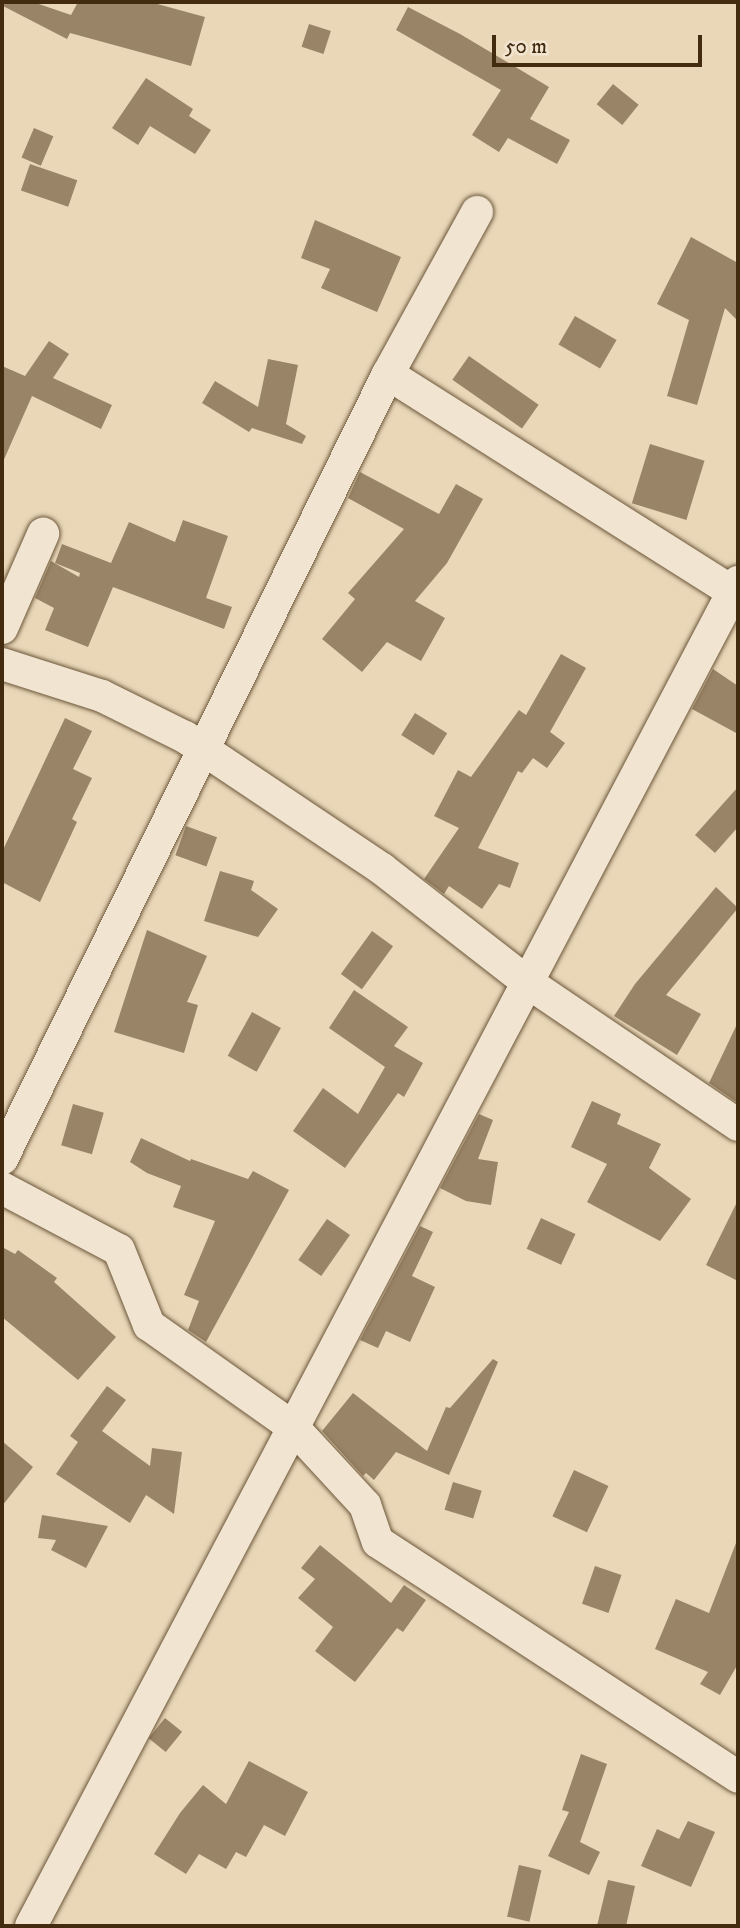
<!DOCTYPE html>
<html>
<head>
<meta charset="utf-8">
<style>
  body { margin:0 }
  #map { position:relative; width:740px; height:1928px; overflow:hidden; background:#e9d7b8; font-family:"IM FELL DW Pica",serif }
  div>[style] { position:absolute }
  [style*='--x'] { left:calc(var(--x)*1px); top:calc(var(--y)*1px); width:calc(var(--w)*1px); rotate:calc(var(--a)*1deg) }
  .building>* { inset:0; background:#998467; transform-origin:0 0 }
  .roads { filter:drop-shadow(0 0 2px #6c563a) drop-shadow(0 0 2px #6c563a) }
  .minor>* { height:32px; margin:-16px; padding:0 16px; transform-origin:16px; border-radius:16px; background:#f1e5d1 }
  span { translate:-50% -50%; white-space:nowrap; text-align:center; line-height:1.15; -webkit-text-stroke:7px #f1e5d1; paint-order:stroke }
  .frame { position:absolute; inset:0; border:4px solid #432b10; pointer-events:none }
  .scale { position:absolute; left:492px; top:35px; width:210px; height:32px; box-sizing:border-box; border:4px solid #432b10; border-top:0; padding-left:9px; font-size:21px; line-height:24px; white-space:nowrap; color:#432b10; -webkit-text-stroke:5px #f1e5d1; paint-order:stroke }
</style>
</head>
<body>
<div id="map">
  <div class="building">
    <i style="clip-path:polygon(5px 2px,33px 2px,71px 15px,78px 2px,150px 2px,205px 17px,191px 66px,70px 33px,67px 39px,3px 6px)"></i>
    <i style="clip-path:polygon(408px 7px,460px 34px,549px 87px,530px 119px,570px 140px,557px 164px,508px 138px,499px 152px,472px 135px,501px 90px,396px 30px)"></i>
    <i style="left:309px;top:24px;width:23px;height:24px;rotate:18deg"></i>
    <i style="clip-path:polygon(146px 78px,193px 109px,189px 116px,211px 130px,195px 154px,150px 126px,138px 145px,112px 128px)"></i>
    <i style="left:613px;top:84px;width:33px;height:26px;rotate:39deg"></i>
    <i style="left:34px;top:128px;width:21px;height:32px;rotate:23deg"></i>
    <i style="left:30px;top:164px;width:50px;height:28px;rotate:19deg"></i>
    <i style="clip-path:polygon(315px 220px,401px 257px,377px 312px,321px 288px,330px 269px,301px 258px)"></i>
    <i style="clip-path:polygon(691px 237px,738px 263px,738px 321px,725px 308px,697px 405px,667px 396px,689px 320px,657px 304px)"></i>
    <i style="left:575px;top:316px;width:48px;height:33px;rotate:30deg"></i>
    <i style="clip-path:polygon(49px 341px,69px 354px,53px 378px,112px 405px,101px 429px,32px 396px,2px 464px,2px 366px,25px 376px)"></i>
    <i style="left:469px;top:356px;width:85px;height:29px;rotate:35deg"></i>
    <i style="clip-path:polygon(268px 359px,298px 365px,286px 424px,306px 436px,302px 444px,252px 428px,249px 432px,202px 403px,215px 381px,258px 407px)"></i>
    <i style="left:650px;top:444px;width:57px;height:62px;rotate:17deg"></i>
    <i style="clip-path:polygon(360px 472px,439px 514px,456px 484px,483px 499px,447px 563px,415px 601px,445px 618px,421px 661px,387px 642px,362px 672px,322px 639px,355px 599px,348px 593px,404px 529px,348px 498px)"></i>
    <i style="clip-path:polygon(183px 520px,228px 536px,206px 598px,232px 607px,224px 629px,113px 587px,88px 647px,45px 630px,54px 608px,35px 598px,51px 561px,79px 577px,80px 573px,55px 563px,62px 544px,111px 563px,129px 522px,175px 542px)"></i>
    <i style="clip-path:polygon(561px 654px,586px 668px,550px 732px,565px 743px,547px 768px,533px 758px,522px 773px,518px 771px,478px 848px,519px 863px,510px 888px,499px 884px,482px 909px,449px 886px,444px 894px,424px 879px,459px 828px,434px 816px,458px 770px,471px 777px,519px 710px,526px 715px)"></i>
    <i style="clip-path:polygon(713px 669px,738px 686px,738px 734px,692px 709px)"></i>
    <i style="left:415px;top:713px;width:38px;height:26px;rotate:32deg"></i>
    <i style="clip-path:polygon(65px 718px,92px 731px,73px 769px,92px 778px,72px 819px,77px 822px,40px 902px,2px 882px,2px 852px)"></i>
    <i style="clip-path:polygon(738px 787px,738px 827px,715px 853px,695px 835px)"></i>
    <i style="left:186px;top:826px;width:33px;height:31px;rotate:20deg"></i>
    <i style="clip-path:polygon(220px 871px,254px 881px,251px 890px,278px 909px,258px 937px,204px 921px)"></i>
    <i style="clip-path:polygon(716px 887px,738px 908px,666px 995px,701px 1014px,677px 1055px,614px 1016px,635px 984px)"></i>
    <i style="clip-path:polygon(147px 930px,207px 956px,187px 1002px,198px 1005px,184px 1053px,114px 1032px)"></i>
    <i style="left:372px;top:931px;width:26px;height:53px;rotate:36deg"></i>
    <i style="clip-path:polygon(354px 990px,408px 1027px,394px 1046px,423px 1063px,404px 1097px,398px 1093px,345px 1168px,293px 1131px,323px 1088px,358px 1114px,385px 1067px,329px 1028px)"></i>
    <i style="left:252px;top:1012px;width:33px;height:50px;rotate:29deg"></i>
    <i style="clip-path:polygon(738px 1022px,738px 1103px,709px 1083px)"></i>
    <i style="clip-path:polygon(592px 1101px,621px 1114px,617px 1124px,661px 1144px,649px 1168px,691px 1199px,660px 1241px,587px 1202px,607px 1164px,571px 1147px)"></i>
    <i style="left:73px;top:1104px;width:32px;height:43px;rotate:16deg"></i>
    <i style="clip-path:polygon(479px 1114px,493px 1120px,478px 1159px,498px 1162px,491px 1205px,466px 1201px,440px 1188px)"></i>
    <i style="clip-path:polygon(141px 1138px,190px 1161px,191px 1159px,248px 1179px,253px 1171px,289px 1190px,206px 1342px,188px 1330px,199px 1301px,184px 1295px,215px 1221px,173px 1207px,181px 1186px,147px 1173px,130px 1162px)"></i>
    <i style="clip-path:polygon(738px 1200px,738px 1281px,706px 1265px)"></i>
    <i style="left:541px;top:1218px;width:38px;height:34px;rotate:25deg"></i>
    <i style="left:327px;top:1219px;width:28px;height:50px;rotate:35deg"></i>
    <i style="clip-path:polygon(420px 1226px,433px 1232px,412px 1276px,435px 1287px,410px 1342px,386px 1331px,378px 1348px,360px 1340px)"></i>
    <i style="clip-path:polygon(2px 1247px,15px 1254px,18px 1250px,57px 1278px,54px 1282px,116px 1337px,78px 1380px,2px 1317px)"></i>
    <i style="clip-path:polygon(493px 1359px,498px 1362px,449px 1475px,396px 1452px,374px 1480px,366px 1473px,363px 1476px,322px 1431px,353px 1393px,427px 1451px,446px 1407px,450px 1408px)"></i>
    <i style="clip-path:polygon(107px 1386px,126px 1400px,102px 1431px,150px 1466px,152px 1448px,182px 1452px,174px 1514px,146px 1495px,130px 1523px,56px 1474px,78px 1442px,70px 1436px)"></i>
    <i style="clip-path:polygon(2px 1441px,33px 1467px,2px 1506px)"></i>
    <i style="left:574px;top:1470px;width:38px;height:51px;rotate:25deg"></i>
    <i style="left:453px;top:1482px;width:30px;height:29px;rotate:17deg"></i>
    <i style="clip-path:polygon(42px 1515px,108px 1526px,86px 1568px,51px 1550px,56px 1540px,38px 1538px)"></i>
    <i style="clip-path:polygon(736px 1543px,738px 1664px,720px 1695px,700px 1684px,708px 1672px,655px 1649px,676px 1599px,709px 1613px)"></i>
    <i style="clip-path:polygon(320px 1545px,391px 1603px,404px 1585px,426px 1600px,403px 1632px,397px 1628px,355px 1682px,315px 1651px,333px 1627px,298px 1598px,315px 1579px,301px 1568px)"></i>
    <i style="left:595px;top:1566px;width:28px;height:40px;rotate:19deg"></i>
    <i style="left:165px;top:1718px;width:22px;height:26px;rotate:39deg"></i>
    <i style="clip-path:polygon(581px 1754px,607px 1764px,580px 1842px,600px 1852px,589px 1875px,548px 1856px,569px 1812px,562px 1810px)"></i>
    <i style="clip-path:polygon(249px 1761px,308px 1792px,285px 1836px,264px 1825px,246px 1857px,236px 1852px,226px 1869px,199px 1854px,186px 1874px,154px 1854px,180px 1813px,203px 1785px,226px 1804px)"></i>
    <i style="clip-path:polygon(688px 1821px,715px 1832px,691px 1887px,641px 1866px,657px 1829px,679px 1839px)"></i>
    <i style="left:519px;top:1865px;width:23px;height:53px;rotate:13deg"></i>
    <i style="clip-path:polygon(608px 1880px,635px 1886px,626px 1926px,597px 1926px)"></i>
  </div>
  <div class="roads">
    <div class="minor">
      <i style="--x:388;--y:374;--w:414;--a:32.3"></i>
      <i style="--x:2;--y:628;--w:103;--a:-66.4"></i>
      <i style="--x:2;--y:664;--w:105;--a:17.7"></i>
      <i style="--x:102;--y:696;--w:93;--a:26.3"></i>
      <i style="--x:185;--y:737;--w:237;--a:33.8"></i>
      <i style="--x:382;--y:869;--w:184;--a:37.9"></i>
      <i style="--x:527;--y:982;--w:255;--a:34.1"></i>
      <i style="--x:2;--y:1159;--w:875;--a:-63.82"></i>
      <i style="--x:388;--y:374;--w:185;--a:-61.2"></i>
      <i style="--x:2;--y:1188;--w:132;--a:27.9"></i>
      <i style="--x:119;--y:1250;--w:81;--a:68.2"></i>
      <i style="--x:149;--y:1325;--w:176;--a:35.3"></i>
      <i style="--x:293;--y:1427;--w:106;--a:47.3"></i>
      <i style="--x:365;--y:1505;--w:39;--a:71"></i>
      <i style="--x:378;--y:1542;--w:430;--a:33.1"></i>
      <i style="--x:31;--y:1926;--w:1519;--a:-62.25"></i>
    </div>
  </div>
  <div class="frame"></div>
  <div class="scale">50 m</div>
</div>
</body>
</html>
